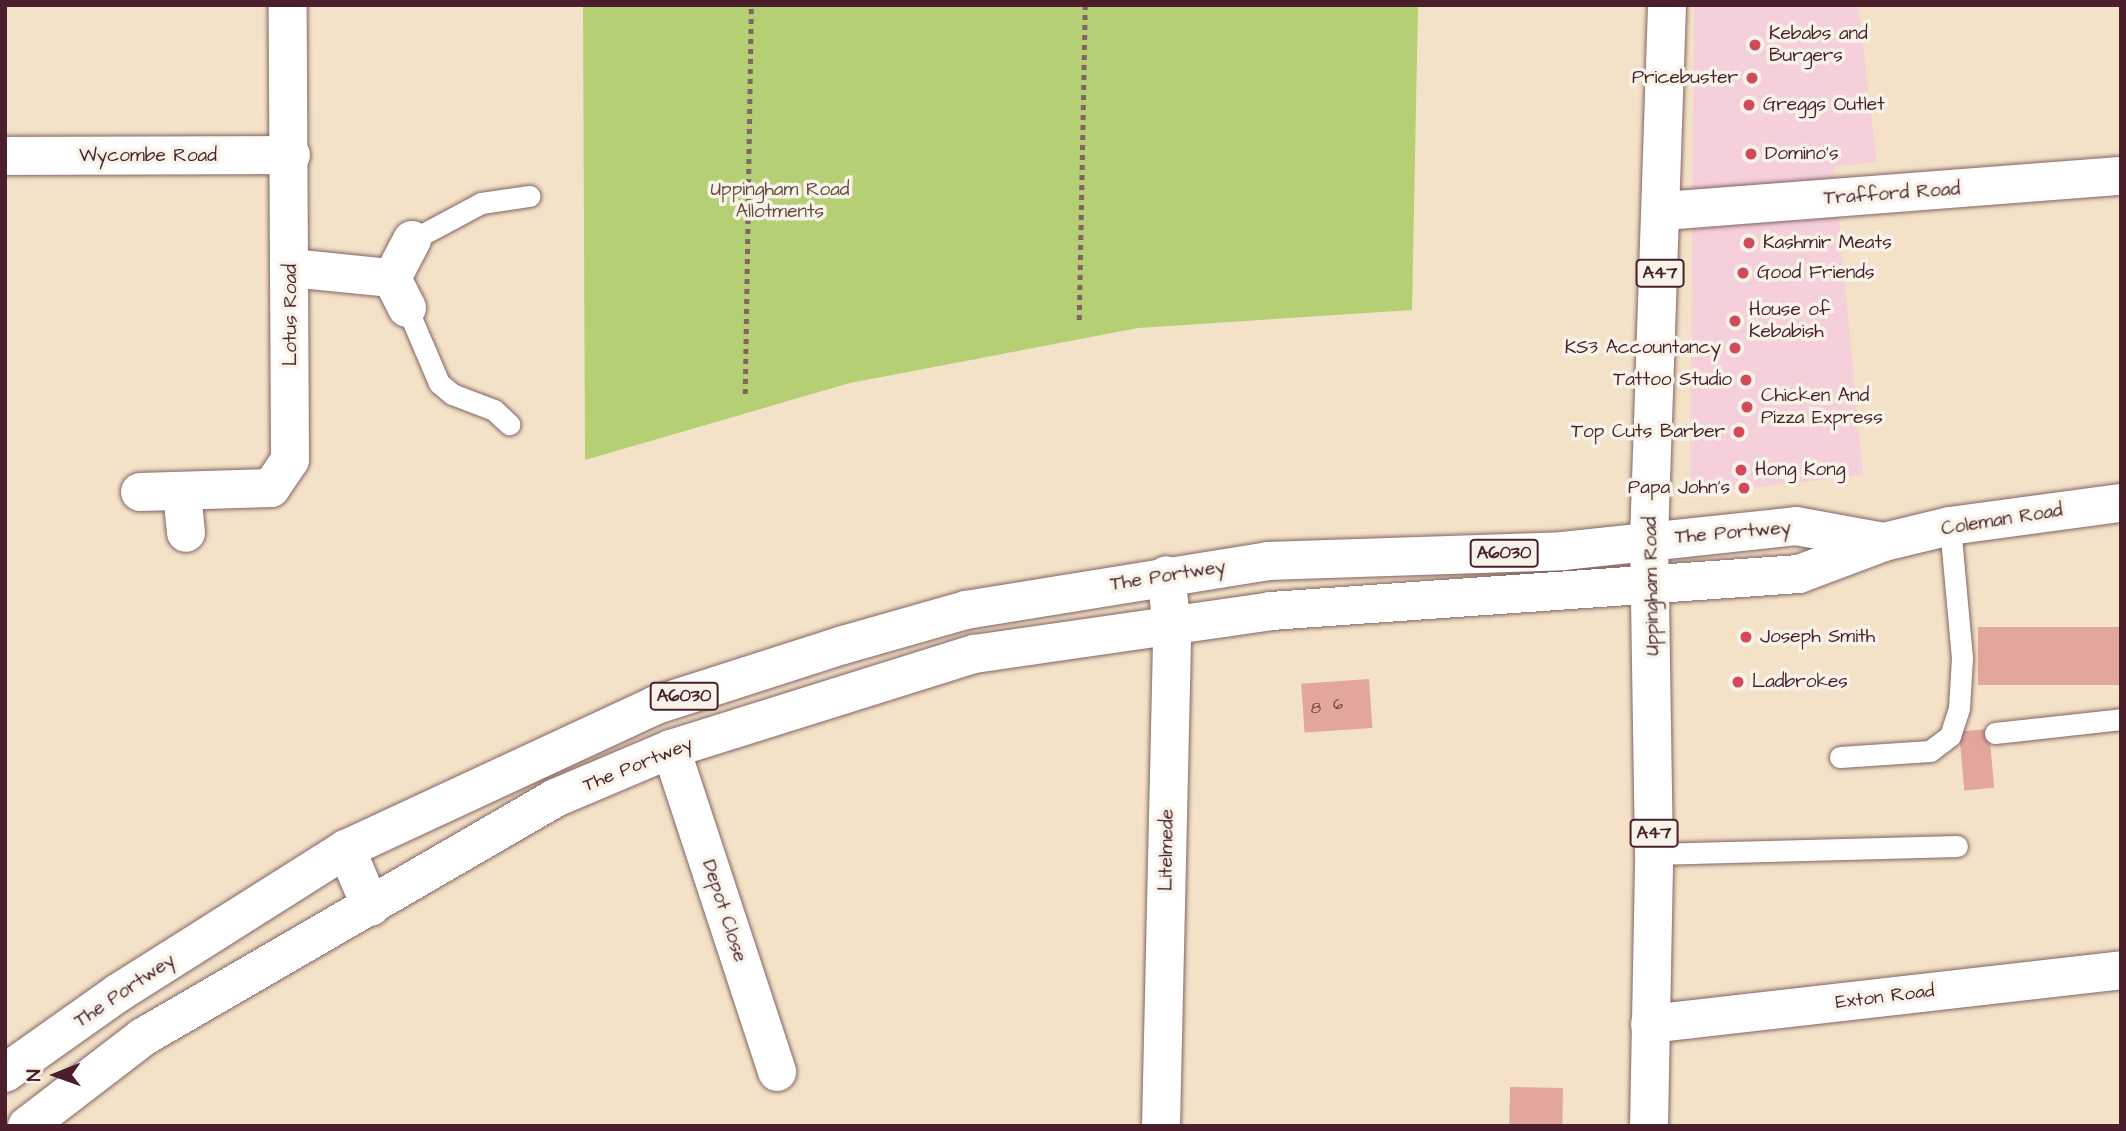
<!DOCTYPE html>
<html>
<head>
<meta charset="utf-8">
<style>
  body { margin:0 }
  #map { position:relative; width:2126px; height:1131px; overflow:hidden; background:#f3e2c8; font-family:"Architects Daughter",sans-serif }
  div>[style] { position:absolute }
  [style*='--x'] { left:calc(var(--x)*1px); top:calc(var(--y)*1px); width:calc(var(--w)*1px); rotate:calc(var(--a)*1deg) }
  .built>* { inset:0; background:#f5cfda }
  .green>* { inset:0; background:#b5cf75 }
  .building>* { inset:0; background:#e2a69d; transform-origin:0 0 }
  .path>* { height:4.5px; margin-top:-2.25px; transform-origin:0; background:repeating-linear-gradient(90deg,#856362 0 5px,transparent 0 10px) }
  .roads { filter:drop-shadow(0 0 2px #856362) drop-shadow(0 0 2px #856362) }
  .lane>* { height:21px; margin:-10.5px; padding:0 10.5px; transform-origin:10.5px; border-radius:10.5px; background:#fff }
  .street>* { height:38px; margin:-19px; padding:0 19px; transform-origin:19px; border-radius:19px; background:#fff }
  .primary>* { height:38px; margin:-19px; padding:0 19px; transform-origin:19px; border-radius:19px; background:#fff }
  .highway>* { height:38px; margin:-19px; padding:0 19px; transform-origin:19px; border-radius:19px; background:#fff }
  .dots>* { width:19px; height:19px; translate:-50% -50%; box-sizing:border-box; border:4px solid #f7f3e8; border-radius:50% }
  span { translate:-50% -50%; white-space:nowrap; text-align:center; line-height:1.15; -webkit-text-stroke:7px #f7f3e8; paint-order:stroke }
  .number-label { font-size:16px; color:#704148 }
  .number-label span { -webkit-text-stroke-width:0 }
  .shield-label span { padding:2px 5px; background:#f7f3e8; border:2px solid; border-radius:5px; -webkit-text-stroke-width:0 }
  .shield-label { font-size:18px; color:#4a1f2b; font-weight:700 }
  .poi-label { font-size:19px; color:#4a1f2b }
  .left { translate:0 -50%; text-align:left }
  .right { translate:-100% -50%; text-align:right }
  .street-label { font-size:19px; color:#4a1f2b }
  .park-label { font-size:19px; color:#654b3e }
  .frame { position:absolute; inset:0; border:7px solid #4a1f2b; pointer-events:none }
  .north { position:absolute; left:21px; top:1040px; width:70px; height:70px; -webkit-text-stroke:5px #f7f3e8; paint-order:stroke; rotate:269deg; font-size:19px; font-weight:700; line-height:28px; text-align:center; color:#4a1f2b }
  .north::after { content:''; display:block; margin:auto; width:24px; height:32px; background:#4a1f2b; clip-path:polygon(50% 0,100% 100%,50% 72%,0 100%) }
</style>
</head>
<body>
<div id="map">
  <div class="built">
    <i style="clip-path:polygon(1694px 5px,1858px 5px,1877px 162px,1834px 167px,1863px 475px,1690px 495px)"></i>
  </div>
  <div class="green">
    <i style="clip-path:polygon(583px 5px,1418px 5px,1412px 310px,1138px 328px,850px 383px,585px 460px)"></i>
  </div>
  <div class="building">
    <i style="left:2121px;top:627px;width:58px;height:143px;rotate:90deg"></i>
    <i style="left:1369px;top:679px;width:49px;height:68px;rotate:86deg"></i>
    <i style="left:1989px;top:729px;width:59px;height:30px;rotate:85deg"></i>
    <i style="left:1510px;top:1087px;width:53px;height:39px;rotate:1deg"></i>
  </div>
  <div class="path">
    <i style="--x:1079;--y:320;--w:315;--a:-88.9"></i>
    <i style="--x:745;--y:394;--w:389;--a:-89.1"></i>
  </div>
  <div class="roads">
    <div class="lane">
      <i style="--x:412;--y:240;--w:78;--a:-28.2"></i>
      <i style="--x:481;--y:203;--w:49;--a:-8.3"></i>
      <i style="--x:407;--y:308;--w:82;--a:66.9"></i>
      <i style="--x:439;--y:383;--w:17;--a:40"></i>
      <i style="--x:452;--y:394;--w:45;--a:20.9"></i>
      <i style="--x:494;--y:410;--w:21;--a:43"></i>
      <i style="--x:1995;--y:733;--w:127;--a:-6.3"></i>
      <i style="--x:1840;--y:757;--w:90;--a:-3.8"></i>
      <i style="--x:1930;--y:751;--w:25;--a:-37"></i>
      <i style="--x:1950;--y:736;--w:29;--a:-72"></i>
      <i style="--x:1959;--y:708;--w:50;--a:-86.6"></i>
      <i style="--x:1962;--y:658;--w:133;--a:-95.2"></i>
      <i style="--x:1654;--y:854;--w:303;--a:-1.5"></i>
    </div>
    <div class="street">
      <i style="--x:5;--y:156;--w:286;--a:-0.2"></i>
      <i style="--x:1663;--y:211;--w:459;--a:-4.4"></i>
      <i style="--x:291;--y:268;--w:101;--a:5.7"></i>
      <i style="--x:407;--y:308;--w:34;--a:-117"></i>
      <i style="--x:392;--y:278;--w:43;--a:-62.2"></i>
      <i style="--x:140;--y:492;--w:131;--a:-1.7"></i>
      <i style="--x:271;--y:488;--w:34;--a:-56"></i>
      <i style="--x:290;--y:460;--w:455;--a:-90.3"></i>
      <i style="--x:182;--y:492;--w:41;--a:84.4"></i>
      <i style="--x:671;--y:749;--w:340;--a:71.8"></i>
      <i style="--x:346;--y:849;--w:63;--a:66.7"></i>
      <i style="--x:1650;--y:1024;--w:474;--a:-6.5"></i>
      <i style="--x:1161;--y:1126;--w:499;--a:-88.7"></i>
      <i style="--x:1172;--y:627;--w:52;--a:-96.6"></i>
    </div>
    <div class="primary">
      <i style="--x:1649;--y:1126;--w:272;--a:-88.9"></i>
      <i style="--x:1654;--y:854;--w:314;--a:-90.9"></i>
    </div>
    <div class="highway">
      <i style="--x:1649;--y:540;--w:535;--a:-88.07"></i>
      <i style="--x:5;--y:1073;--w:138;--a:-35.3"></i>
      <i style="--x:118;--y:993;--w:270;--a:-32.3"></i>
      <i style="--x:346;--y:849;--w:342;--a:-24.9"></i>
      <i style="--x:656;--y:705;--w:196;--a:-17.8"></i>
      <i style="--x:843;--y:645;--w:128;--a:-15.9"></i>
      <i style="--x:966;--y:610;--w:305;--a:-9.2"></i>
      <i style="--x:1267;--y:561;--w:296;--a:-1.9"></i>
      <i style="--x:1563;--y:551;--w:234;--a:-6.1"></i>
      <i style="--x:1796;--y:526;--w:89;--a:10.3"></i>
      <i style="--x:27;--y:1126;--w:146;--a:-37.5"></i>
      <i style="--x:143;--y:1037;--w:476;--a:-30.1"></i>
      <i style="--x:555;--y:798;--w:126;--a:-22.9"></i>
      <i style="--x:671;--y:749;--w:318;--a:-17.4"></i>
      <i style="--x:974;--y:654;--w:300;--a:-8.2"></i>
      <i style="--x:1271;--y:611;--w:529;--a:-4.01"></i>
      <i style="--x:1799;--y:574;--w:91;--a:-20.6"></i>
      <i style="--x:1884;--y:542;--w:68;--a:-13.6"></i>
      <i style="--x:1950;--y:526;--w:173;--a:-7.7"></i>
    </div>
  </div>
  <div class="dots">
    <i style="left:1755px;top:45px;background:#d1495b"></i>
    <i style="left:1752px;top:78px;background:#d1495b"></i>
    <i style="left:1749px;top:105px;background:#d1495b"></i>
    <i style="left:1751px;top:154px;background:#d1495b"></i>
    <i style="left:1749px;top:243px;background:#d1495b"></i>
    <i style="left:1743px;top:273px;background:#d1495b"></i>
    <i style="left:1735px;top:321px;background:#d1495b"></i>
    <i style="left:1735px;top:348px;background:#d1495b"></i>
    <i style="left:1746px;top:380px;background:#d1495b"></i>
    <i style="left:1747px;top:407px;background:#d1495b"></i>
    <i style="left:1739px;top:432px;background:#d1495b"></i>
    <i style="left:1741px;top:470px;background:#d1495b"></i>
    <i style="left:1744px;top:488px;background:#d1495b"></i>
    <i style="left:1746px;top:637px;background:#d1495b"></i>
    <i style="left:1738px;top:682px;background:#d1495b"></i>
  </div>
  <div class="number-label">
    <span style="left:1338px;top:704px">6</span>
    <span style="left:1316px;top:708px">8</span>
  </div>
  <div class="shield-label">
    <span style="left:1660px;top:273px">A47</span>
    <span style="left:1504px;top:553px">A6030</span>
    <span style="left:684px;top:696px">A6030</span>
    <span style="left:1654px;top:833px">A47</span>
  </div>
  <div class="poi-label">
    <span class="left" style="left:1769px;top:45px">Kebabs and<br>Burgers</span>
    <span class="right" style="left:1738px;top:78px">Pricebuster</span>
    <span class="left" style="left:1763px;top:105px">Greggs Outlet</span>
    <span class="left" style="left:1765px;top:154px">Domino's</span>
    <span class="left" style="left:1763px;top:243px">Kashmir Meats</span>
    <span class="left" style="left:1757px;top:273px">Good Friends</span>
    <span class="left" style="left:1749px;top:321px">House of<br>Kebabish</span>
    <span class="right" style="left:1721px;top:348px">KS3 Accountancy</span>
    <span class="right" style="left:1732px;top:380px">Tattoo Studio</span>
    <span class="left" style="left:1761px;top:407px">Chicken And<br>Pizza Express</span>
    <span class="right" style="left:1725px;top:432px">Top Cuts Barber</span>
    <span class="left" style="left:1755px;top:470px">Hong Kong</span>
    <span class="right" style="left:1730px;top:488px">Papa John's</span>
    <span class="left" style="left:1760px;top:637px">Joseph Smith</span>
    <span class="left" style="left:1752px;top:682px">Ladbrokes</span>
  </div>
  <div class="street-label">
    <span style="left:148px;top:156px">Wycombe Road</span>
    <span style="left:1892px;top:194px;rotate:-4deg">Trafford Road</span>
    <span style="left:291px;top:315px;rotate:-90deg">Lotus Road</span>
    <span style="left:2002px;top:520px;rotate:-9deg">Coleman Road</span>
    <span style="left:1733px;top:533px;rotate:-5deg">The Portwey</span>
    <span style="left:1168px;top:576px;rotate:-9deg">The Portwey</span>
    <span style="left:1652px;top:586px;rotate:-91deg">Uppingham Road</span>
    <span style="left:638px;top:765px;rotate:-22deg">The Portwey</span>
    <span style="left:1167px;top:850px;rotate:-89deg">Litelmede</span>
    <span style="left:724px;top:911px;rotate:72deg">Depot Close</span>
    <span style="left:125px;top:991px;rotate:-34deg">The Portwey</span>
    <span style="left:1885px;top:997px;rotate:-7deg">Exton Road</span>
  </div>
  <div class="park-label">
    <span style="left:780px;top:201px">Uppingham Road<br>Allotments</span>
  </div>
  <div class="frame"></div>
  <div class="north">N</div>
</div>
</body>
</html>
